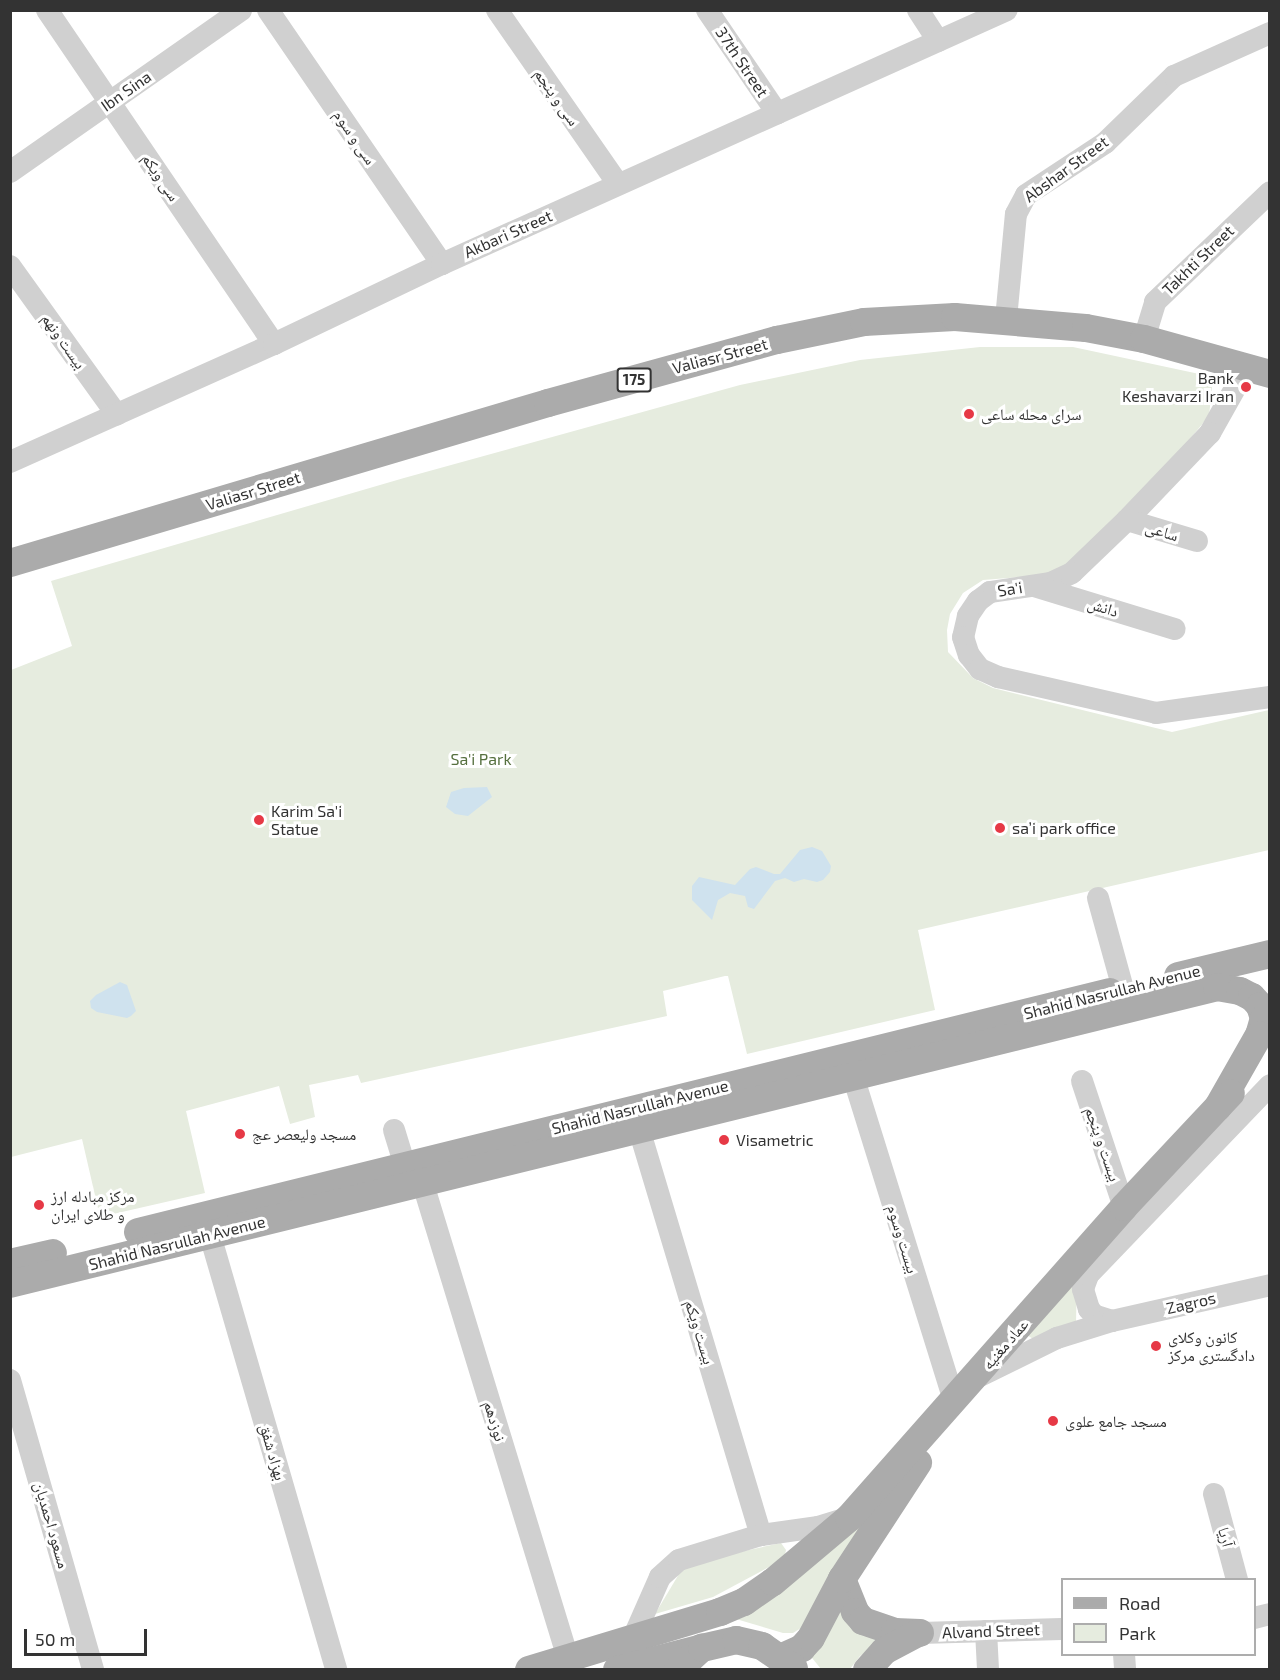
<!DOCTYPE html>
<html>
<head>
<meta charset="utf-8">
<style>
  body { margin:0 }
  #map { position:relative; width:1280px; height:1680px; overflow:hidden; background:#fff; font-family:"Exo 2","Noto Naskh Arabic",sans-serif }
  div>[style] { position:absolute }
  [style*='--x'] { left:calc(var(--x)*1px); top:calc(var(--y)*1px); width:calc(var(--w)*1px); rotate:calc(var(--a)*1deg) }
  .green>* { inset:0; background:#e6ecdf }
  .water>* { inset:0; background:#cfe2ee }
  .minor>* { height:22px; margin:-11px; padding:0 11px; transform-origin:11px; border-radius:11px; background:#d0d0d0 }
  .major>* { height:28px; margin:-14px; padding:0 14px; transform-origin:14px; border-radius:14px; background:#ababab }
  .dots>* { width:16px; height:16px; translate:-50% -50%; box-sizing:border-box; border:3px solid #fff; border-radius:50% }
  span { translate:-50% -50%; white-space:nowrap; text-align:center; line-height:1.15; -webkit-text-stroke:6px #fff; paint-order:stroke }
  .shield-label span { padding:2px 4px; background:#fff; border:2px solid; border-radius:4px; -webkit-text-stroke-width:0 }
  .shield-label { font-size:15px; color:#333; font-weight:700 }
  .street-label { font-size:16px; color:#333 }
  .poi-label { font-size:16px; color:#333 }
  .right { translate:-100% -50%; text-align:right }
  .left { translate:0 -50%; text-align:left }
  .park-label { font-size:16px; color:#56703f }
  .frame { position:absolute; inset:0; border:12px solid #333; pointer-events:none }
  .legend { position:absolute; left:1061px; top:1578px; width:195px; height:78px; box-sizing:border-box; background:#fff; border:2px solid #adadad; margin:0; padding:8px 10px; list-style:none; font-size:18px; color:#333 }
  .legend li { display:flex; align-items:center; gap:12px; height:30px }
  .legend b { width:30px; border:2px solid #adadad }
  .scale { position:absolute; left:24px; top:1629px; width:123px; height:27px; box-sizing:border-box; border:3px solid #333; border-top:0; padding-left:8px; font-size:18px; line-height:21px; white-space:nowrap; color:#333; -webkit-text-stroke:4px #fff; paint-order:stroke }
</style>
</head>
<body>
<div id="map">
  <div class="green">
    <i style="clip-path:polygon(980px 347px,1073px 347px,1204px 375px,1210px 380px,1212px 387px,1209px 416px,1123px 519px,1062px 574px,983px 580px,963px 593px,950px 614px,947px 630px,948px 652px,973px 678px,993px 688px,1172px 732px,1269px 710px,1269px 850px,918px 930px,935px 1010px,747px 1054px,728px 976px,725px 976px,663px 991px,667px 1016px,361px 1083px,358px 1075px,309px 1085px,315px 1117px,290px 1124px,279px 1086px,186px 1111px,205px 1193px,100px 1217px,82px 1139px,11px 1157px,11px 670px,72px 646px,51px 581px,404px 478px,740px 385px,860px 360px)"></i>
    <i style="clip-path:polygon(1077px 1275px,1076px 1323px,1033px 1339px,1027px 1335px)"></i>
    <i style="clip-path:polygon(869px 1515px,801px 1628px,793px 1633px,783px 1633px,736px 1619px)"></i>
    <i style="clip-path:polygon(781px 1543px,786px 1550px,784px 1559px,713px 1597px,655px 1614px,679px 1574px,693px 1562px)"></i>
    <i style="clip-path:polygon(838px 1598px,876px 1637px,874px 1646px,860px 1656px,850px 1669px,821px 1669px,808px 1653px)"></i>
  </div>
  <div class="water">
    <i style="clip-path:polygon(487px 787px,492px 797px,468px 816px,455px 814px,446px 807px,451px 792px,464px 788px)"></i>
    <i style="clip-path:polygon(812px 847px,822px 851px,831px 866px,830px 872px,823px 880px,817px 882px,804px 879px,794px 882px,785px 878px,775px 881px,754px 909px,748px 907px,745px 896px,730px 893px,718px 900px,712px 920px,692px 900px,692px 886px,699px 877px,735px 885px,750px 869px,756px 867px,774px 874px,780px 874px,800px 850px)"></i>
    <i style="clip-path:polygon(120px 982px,127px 985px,136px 1011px,131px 1016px,127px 1018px,97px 1012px,91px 1008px,90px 1001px,96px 995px)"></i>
  </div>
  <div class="minor">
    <i style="--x:47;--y:10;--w:404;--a:55.8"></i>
    <i style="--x:268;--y:10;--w:308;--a:55.6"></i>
    <i style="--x:497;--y:10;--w:212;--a:55.2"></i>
    <i style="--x:707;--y:10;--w:125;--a:55.8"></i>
    <i style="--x:918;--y:10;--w:37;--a:57"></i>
    <i style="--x:10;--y:172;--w:282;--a:-35"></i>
    <i style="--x:10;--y:266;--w:183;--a:54.3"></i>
    <i style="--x:1006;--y:319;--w:105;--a:-84.6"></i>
    <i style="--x:1016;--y:214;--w:21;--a:-62"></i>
    <i style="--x:1026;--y:195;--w:95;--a:-33.4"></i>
    <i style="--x:1105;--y:143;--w:96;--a:-44.2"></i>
    <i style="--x:1174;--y:76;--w:105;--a:-24.1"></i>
    <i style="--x:1144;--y:339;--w:39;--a:-73"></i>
    <i style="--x:1155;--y:302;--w:159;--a:-43.7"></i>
    <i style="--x:1247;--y:367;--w:76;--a:119.3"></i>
    <i style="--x:1210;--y:433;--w:120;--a:133.7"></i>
    <i style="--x:1127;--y:520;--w:76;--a:136.1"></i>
    <i style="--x:1072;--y:573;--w:23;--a:155"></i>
    <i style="--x:1051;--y:583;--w:62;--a:171.6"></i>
    <i style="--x:990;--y:592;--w:15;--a:143"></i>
    <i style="--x:978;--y:601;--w:18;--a:124"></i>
    <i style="--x:968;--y:616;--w:22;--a:103"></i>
    <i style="--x:963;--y:637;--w:19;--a:72"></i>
    <i style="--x:969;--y:655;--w:18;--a:52"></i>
    <i style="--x:980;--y:669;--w:20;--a:24"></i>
    <i style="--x:998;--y:677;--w:162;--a:12.8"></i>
    <i style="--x:1156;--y:713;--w:115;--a:-8"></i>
    <i style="--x:10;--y:462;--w:289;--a:-24.1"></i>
    <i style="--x:274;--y:344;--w:186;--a:-25.5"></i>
    <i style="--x:442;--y:264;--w:619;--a:-24.21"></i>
    <i style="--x:1127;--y:520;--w:73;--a:16.7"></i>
    <i style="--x:1034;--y:586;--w:147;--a:17"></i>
    <i style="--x:1098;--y:898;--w:94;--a:74.6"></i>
    <i style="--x:853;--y:1076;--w:340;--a:72.7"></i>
    <i style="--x:1082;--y:1081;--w:133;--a:71.6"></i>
    <i style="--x:639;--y:1129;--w:424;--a:73.3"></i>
    <i style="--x:394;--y:1130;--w:38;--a:73"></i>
    <i style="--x:423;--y:1184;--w:496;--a:73"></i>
    <i style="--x:210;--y:1235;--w:453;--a:73.8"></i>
    <i style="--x:1112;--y:1321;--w:19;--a:-162"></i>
    <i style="--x:1094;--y:1315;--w:8;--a:-130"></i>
    <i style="--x:1089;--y:1309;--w:21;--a:-107"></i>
    <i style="--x:1083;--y:1289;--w:15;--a:-70"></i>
    <i style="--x:1088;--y:1275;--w:263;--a:-46.2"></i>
    <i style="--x:980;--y:1376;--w:86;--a:-26.3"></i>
    <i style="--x:1057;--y:1338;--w:58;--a:-17.2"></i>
    <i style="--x:1112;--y:1321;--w:162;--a:-12.8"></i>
    <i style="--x:10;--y:1380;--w:302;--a:74"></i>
    <i style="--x:1214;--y:1494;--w:89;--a:75"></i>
    <i style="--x:1254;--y:1618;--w:16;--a:-14"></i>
    <i style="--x:986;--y:1631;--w:39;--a:87"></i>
    <i style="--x:920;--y:1633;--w:142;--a:-1.6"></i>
    <i style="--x:634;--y:1636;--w:64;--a:-66.2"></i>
    <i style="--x:660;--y:1577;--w:25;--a:-42"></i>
    <i style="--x:679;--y:1560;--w:86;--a:-17"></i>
    <i style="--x:761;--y:1535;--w:58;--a:-8"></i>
    <i style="--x:818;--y:1527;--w:28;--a:-17"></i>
    <i style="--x:1124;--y:1654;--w:16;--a:86"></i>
  </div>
  <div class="major">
    <i style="--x:10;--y:563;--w:561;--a:-16.56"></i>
    <i style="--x:548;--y:403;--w:238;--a:-15.4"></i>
    <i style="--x:777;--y:340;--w:89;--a:-11.7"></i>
    <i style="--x:864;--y:322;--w:91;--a:-3.1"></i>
    <i style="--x:955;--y:317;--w:131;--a:4.8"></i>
    <i style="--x:1086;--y:328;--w:59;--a:10.7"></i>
    <i style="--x:1144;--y:339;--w:131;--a:15.5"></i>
    <i style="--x:1178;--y:976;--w:95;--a:-13.4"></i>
    <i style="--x:138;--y:1232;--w:1001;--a:-13.87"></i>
    <i style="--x:10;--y:1263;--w:44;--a:-13.1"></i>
    <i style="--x:10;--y:1284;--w:1243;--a:-13.82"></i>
    <i style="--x:1217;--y:987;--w:23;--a:10"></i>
    <i style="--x:1240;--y:991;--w:13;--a:27"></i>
    <i style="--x:1252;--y:997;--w:12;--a:48"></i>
    <i style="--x:1260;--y:1006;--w:13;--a:72"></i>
    <i style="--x:1264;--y:1018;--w:18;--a:106"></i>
    <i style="--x:1259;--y:1035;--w:83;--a:119.7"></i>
    <i style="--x:842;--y:1579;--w:35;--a:68"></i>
    <i style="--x:855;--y:1612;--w:12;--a:48"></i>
    <i style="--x:863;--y:1621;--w:34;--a:19"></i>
    <i style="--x:895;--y:1632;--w:25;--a:2"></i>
    <i style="--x:780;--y:1658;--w:24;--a:-24"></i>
    <i style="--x:802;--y:1648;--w:13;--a:-48"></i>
    <i style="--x:811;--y:1638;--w:67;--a:-62.3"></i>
    <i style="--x:842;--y:1579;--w:139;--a:-56.8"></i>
    <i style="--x:529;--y:1670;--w:200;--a:-16.9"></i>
    <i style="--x:720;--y:1612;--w:26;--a:-23"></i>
    <i style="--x:744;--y:1602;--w:35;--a:-35"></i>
    <i style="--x:773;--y:1582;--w:99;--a:-40.1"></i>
    <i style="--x:849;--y:1518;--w:415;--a:-48.5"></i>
    <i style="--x:1124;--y:1207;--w:156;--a:-46.8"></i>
    <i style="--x:617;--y:1670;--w:85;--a:-14.4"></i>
    <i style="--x:678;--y:1670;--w:33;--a:-43"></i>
    <i style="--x:702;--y:1648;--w:35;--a:-13"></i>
    <i style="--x:736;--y:1640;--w:27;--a:13"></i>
    <i style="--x:762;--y:1646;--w:39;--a:35"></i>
    <i style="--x:867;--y:1670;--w:25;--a:-48"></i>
    <i style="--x:884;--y:1651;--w:38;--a:-28"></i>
  </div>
  <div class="dots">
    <i style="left:1246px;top:387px;background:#e63946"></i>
    <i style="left:969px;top:414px;background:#e63946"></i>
    <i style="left:259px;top:820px;background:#e63946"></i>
    <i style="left:1000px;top:828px;background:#e63946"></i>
    <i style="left:240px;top:1134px;background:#e63946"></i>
    <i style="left:724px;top:1140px;background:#e63946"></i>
    <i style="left:39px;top:1205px;background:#e63946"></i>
    <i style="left:1156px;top:1346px;background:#e63946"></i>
    <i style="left:1053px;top:1421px;background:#e63946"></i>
  </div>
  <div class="shield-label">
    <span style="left:634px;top:380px">175</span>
  </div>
  <div class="street-label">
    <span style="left:742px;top:62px;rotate:56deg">37th Street</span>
    <span style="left:126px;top:91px;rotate:-35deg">Ibn Sina</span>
    <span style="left:557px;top:97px;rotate:55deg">سی و پنجم</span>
    <span style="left:355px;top:137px;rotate:56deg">سی و سوم</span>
    <span style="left:1066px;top:169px;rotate:-36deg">Abshar Street</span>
    <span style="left:161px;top:177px;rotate:56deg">سی ویکم</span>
    <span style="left:508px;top:234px;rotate:-24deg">Akbari Street</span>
    <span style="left:1198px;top:260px;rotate:-44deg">Takhti Street</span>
    <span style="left:64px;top:341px;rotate:55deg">بیست ونهم</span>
    <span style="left:720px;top:356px;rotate:-15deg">Valiasr Street</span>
    <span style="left:253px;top:491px;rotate:-17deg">Valiasr Street</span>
    <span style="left:1162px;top:531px;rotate:17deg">ساعی</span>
    <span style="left:1010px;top:589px;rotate:-9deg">Sa'i</span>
    <span style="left:1103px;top:607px;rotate:17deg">دانش</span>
    <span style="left:1112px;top:992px;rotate:-14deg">Shahid Nasrullah Avenue</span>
    <span style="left:640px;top:1107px;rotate:-14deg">Shahid Nasrullah Avenue</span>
    <span style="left:1103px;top:1144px;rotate:71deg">بیست و پنجم</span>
    <span style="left:903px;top:1239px;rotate:73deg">بیست وسوم</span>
    <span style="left:177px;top:1243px;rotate:-14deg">Shahid Nasrullah Avenue</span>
    <span style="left:1191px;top:1303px;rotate:-13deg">Zagros</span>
    <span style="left:700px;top:1332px;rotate:73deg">بیست ویکم</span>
    <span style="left:1005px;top:1344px;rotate:-49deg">عماد مغنیه</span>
    <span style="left:495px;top:1421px;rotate:73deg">نوزدهم</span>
    <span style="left:273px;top:1452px;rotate:74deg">بهزاد شفق</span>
    <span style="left:52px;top:1525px;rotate:74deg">مسعود احمدیان</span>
    <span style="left:1226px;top:1537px;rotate:75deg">آریا</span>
    <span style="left:991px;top:1631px;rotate:-2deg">Alvand Street</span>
  </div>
  <div class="poi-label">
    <span class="right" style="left:1234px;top:387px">Bank<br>Keshavarzi Iran</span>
    <span class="left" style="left:981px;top:414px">سرای محله ساعی</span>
    <span class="left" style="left:271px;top:820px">Karim Sa'i<br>Statue</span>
    <span class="left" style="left:1012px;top:828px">sa’i park office</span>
    <span class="left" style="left:252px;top:1134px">مسجد ولیعصر عج</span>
    <span class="left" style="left:736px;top:1140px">Visametric</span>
    <span class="left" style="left:51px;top:1205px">مركز مبادله ارز<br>و طلای ايران</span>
    <span class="left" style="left:1168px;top:1346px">کانون وکلای<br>دادگستری مرکز</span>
    <span class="left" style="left:1065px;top:1421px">مسجد جامع علوی</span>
  </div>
  <div class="park-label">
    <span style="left:481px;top:759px">Sa'i Park</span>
  </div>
  <div class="frame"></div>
  <ul class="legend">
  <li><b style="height:8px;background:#ababab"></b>Road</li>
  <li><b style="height:16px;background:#e6ecdf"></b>Park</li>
  </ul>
  <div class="scale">50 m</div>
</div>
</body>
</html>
